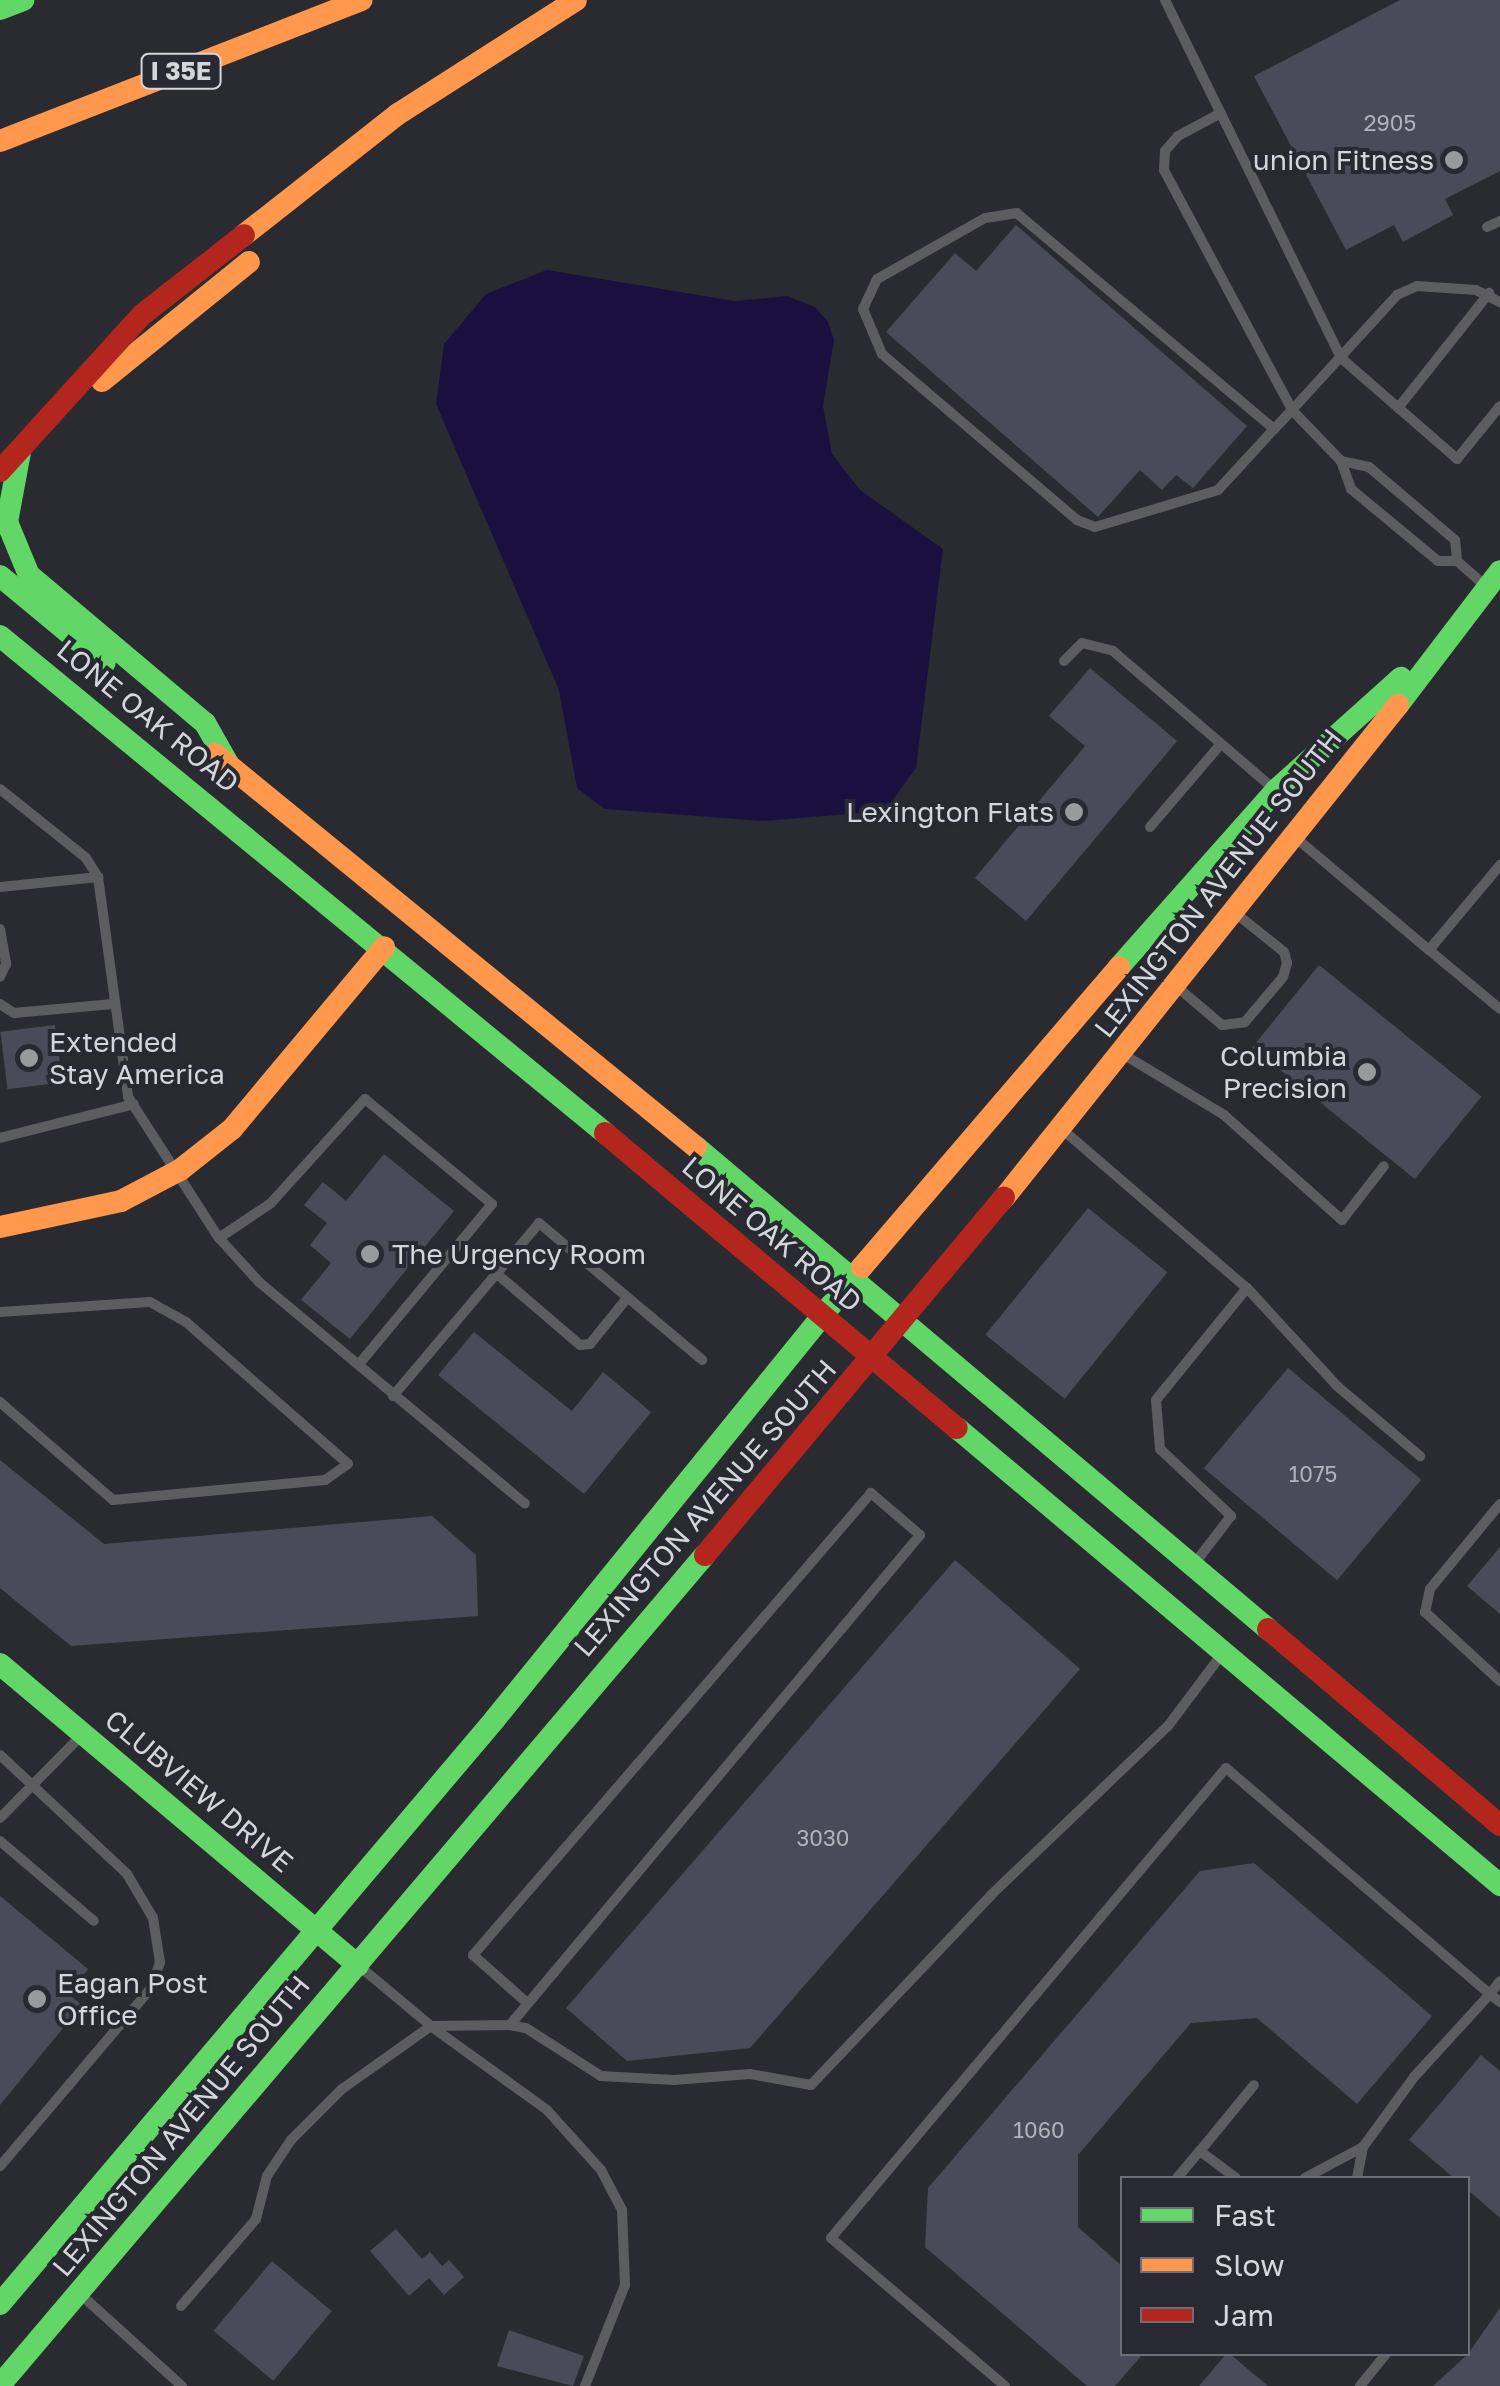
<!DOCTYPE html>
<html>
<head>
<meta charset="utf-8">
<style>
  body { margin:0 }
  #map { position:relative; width:1500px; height:2386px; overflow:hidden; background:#2a2b30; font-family:"Golos Text",sans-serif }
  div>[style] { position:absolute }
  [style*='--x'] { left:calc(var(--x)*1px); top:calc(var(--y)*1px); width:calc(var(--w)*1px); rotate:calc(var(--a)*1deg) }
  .water>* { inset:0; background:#19103f }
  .building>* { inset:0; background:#4a4b58; transform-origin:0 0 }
  .lane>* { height:10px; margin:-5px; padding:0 5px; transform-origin:5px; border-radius:5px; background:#5d5d60 }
  .fast>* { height:22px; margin:-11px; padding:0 11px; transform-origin:11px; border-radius:11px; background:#63d668 }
  .slow>* { height:22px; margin:-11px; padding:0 11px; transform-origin:11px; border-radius:11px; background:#ff974d }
  .jam>* { height:22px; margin:-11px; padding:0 11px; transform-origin:11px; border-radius:11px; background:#b3261e }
  .dots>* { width:28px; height:28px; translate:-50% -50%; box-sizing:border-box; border:5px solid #282932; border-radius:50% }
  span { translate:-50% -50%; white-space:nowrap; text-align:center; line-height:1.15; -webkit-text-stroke:8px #282932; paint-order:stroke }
  .number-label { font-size:22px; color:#b2b3ba }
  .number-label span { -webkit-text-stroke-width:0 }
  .shield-label span { padding:2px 8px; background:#282932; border:2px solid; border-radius:8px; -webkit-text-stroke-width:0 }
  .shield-label { font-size:25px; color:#d5d6db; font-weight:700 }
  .poi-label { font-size:28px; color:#d5d6db }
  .right { translate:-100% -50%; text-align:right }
  .left { translate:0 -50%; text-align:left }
  .street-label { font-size:28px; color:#d5d6db }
  .legend { position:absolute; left:1120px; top:2176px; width:350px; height:180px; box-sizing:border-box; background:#282932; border:2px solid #6d6e76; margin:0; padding:12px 18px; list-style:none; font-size:30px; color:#d5d6db }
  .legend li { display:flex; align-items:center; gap:20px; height:50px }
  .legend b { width:50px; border:2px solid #6d6e76 }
</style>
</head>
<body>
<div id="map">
  <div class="water">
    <i style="clip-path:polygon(547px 270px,735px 301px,787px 296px,815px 307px,828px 322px,834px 340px,823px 406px,832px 454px,860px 490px,943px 549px,916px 768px,885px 811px,763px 821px,605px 809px,577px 788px,559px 690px,436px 404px,444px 344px,486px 294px)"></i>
  </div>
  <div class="building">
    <i style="clip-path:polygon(1400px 0,1500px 0,1500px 171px,1445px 199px,1453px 215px,1403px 242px,1394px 225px,1346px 250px,1254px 76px)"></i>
    <i style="clip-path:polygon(1016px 225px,1247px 426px,1193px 488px,1176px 475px,1162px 490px,1140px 470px,1098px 517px,886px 332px,955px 253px,976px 271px)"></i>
    <i style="clip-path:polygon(1090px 668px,1177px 741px,1026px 921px,975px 878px,1085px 746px,1049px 716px)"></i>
    <i style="left:1319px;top:965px;width:209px;height:106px;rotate:39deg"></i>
    <i style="left:55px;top:1025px;width:58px;height:55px;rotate:83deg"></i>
    <i style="clip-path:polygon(384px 1154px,454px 1211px,350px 1339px,301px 1300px,331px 1263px,310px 1245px,327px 1223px,304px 1205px,323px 1182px,346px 1201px)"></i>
    <i style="left:1088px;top:1208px;width:102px;height:163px;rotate:39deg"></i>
    <i style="clip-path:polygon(474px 1332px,572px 1411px,603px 1372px,651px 1412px,584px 1494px,438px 1375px)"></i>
    <i style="left:1288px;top:1368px;width:174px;height:131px;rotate:40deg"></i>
    <i style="clip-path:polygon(0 1460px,104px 1544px,432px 1516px,476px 1555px,478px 1616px,71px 1646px,0 1588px)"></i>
    <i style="clip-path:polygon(1500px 1547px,1500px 1614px,1467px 1586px)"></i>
    <i style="clip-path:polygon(955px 1560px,1080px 1669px,750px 2048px,627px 2061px,566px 2008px)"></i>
    <i style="clip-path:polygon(1254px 1863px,1432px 2016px,1357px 2104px,1257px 2018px,1191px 2023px,1078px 2155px,1078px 2227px,1122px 2266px,1122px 2354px,1143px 2354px,1115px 2386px,1087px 2386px,925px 2247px,928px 2188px,1200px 1871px)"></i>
    <i style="clip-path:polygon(0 1896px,88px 1969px,68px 1994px,82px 2005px,0 2105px)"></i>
    <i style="clip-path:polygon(1481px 2055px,1500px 2071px,1500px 2218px,1468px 2190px,1468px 2178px,1454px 2178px,1409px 2140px)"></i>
    <i style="clip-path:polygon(396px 2229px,422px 2259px,430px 2252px,442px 2266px,449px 2260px,464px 2277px,444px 2295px,429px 2278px,409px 2296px,370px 2251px)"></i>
    <i style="left:272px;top:2261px;width:78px;height:91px;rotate:40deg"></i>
    <i style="clip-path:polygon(1500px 2308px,1500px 2386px,1433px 2386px,1468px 2354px)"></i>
    <i style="clip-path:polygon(509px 2330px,584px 2356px,573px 2386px,497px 2366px)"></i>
    <i style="clip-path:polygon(1226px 2354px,1230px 2354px,1268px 2386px,1199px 2386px)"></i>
  </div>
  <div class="lane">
    <i style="--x:1165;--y:0;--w:399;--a:63.8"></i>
    <i style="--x:1341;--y:358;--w:154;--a:41"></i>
    <i style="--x:1457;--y:459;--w:68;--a:-50.9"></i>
    <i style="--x:1221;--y:113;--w:49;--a:151.9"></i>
    <i style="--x:1178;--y:136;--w:20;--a:131"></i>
    <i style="--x:1165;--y:151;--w:19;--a:93"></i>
    <i style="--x:1164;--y:170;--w:272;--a:61.9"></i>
    <i style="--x:1292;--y:410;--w:26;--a:133"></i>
    <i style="--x:1274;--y:429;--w:336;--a:-140"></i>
    <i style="--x:1017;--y:213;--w:32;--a:171"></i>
    <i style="--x:985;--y:218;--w:124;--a:150.5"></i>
    <i style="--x:877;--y:279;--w:33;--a:115"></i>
    <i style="--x:863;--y:309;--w:49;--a:67.1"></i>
    <i style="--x:882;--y:354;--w:256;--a:40.4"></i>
    <i style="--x:1077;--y:520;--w:19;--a:21"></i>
    <i style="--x:1095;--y:527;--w:128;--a:-16.7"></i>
    <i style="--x:1218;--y:490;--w:83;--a:-47.4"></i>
    <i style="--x:1487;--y:227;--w:14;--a:-25"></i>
    <i style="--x:1398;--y:408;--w:147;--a:-51.6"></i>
    <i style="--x:1341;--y:461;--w:71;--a:-133.9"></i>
    <i style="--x:1292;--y:410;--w:156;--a:-47.6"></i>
    <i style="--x:1397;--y:295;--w:22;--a:-24"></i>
    <i style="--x:1417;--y:286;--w:59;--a:3.9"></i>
    <i style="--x:1476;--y:290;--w:27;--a:27"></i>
    <i style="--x:1457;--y:561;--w:21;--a:-95"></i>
    <i style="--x:1455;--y:540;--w:113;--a:-139.7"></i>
    <i style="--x:1369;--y:467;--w:29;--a:-168"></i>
    <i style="--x:1341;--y:461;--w:30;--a:70"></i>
    <i style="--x:1351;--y:489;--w:113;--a:39.6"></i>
    <i style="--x:1438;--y:561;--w:19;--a:0"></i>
    <i style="--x:1457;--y:561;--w:38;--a:41"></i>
    <i style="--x:1064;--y:661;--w:25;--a:-45"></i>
    <i style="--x:1082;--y:643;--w:32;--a:14"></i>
    <i style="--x:1113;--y:651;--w:213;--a:40.6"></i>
    <i style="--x:0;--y:789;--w:110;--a:38.7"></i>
    <i style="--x:86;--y:858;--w:22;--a:58"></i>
    <i style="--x:98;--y:877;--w:222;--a:82.2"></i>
    <i style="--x:128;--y:1097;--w:168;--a:57.2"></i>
    <i style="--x:219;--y:1238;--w:59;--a:47.7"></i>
    <i style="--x:259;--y:1282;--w:346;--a:39.8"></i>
    <i style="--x:1150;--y:827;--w:109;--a:-49.5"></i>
    <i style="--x:1296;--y:838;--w:174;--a:40.1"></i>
    <i style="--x:1429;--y:950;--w:111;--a:-50.1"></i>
    <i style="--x:0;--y:887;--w:99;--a:-5.8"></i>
    <i style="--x:0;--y:929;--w:36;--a:80"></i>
    <i style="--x:6;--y:964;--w:14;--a:115"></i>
    <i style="--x:1429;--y:950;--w:92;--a:39.7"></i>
    <i style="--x:1176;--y:986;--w:60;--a:40.3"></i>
    <i style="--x:1222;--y:1025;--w:23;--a:-7"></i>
    <i style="--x:1245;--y:1022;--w:59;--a:-49.8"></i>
    <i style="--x:1283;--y:977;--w:15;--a:-74"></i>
    <i style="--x:1287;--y:963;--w:11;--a:-105"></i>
    <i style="--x:1284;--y:952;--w:59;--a:-141.2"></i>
    <i style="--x:0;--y:1004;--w:17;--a:33"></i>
    <i style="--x:14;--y:1013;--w:99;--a:-5.2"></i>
    <i style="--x:1121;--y:1053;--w:120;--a:31"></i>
    <i style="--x:1224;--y:1115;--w:158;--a:41.7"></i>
    <i style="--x:1342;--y:1220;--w:68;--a:-52.1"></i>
    <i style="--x:1063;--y:1130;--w:243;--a:40.7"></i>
    <i style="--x:1247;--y:1288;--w:144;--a:129.1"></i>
    <i style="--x:1156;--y:1400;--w:49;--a:85.3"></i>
    <i style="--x:1160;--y:1449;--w:98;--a:43.3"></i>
    <i style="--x:1231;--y:1516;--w:61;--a:127.6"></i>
    <i style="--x:0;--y:1138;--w:138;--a:-14.2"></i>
    <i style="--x:219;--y:1238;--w:63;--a:-33.9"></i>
    <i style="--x:271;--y:1203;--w:140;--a:-47.9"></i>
    <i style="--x:365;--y:1099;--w:165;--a:39.6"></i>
    <i style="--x:492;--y:1204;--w:208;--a:129.7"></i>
    <i style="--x:497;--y:1274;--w:109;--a:40.5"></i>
    <i style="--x:580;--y:1345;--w:10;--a:-6"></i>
    <i style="--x:590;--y:1344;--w:59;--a:-51.2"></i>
    <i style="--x:1247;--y:1288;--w:133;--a:47.4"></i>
    <i style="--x:1337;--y:1386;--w:109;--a:40.1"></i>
    <i style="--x:0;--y:1312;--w:150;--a:-3.8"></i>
    <i style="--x:150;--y:1302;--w:41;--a:29.1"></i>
    <i style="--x:186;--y:1322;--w:215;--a:41.2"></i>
    <i style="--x:348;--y:1464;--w:28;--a:145"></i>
    <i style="--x:325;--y:1480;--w:213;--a:174.6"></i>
    <i style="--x:113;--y:1500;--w:150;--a:-139.1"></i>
    <i style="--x:393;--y:1396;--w:226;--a:-49.8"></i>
    <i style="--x:539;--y:1223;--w:213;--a:40"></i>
    <i style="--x:1500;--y:1504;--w:110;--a:129.5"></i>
    <i style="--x:1430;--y:1589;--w:24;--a:102"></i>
    <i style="--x:1425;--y:1612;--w:102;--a:42.6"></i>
    <i style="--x:0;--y:1755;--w:174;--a:43.1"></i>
    <i style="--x:127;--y:1874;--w:51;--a:59.4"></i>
    <i style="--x:153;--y:1918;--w:45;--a:81"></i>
    <i style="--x:160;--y:1962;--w:26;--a:108"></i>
    <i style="--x:152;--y:1987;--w:235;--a:130.3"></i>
    <i style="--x:0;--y:1818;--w:114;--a:-45.4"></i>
    <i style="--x:0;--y:1841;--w:123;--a:40.4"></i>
    <i style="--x:510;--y:2025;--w:16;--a:11"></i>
    <i style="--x:526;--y:2028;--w:89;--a:32.6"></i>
    <i style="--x:601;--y:2076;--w:73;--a:3.1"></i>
    <i style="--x:674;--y:2080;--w:76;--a:-4.5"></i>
    <i style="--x:750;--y:2074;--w:62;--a:10.2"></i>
    <i style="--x:811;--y:2085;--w:263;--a:-46.5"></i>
    <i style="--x:992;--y:1894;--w:243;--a:-43.7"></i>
    <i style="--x:1168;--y:1726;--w:90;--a:-53.1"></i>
    <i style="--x:431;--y:2026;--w:79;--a:-0.7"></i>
    <i style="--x:510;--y:2025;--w:639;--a:-50.08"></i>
    <i style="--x:920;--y:1535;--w:65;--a:-139.4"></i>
    <i style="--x:871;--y:1493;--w:610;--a:130.74"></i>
    <i style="--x:473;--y:1955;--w:69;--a:41.5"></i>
    <i style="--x:432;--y:2027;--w:142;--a:35.8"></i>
    <i style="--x:547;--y:2110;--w:81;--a:48"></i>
    <i style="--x:601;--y:2170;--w:45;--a:62.3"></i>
    <i style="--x:622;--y:2210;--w:75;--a:87.7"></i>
    <i style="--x:625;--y:2285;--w:109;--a:111.6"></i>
    <i style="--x:1177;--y:2178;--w:35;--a:-50"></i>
    <i style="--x:1236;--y:2178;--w:45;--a:-143.1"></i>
    <i style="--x:1200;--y:2151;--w:85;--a:-50.7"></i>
    <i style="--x:1305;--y:2178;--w:66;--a:-28.1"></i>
    <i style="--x:1363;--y:2147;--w:87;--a:-53.9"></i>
    <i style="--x:1414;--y:2077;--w:113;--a:-47.5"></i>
    <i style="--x:1490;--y:1994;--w:13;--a:39"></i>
    <i style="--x:1357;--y:2178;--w:32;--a:-79"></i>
    <i style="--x:79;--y:2293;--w:139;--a:42.1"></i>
    <i style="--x:181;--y:2306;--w:115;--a:-49.2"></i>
    <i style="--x:256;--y:2219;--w:44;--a:-75.7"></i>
    <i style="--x:267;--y:2176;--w:43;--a:-56.3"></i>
    <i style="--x:291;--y:2140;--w:72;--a:-45"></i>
    <i style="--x:342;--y:2089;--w:109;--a:-35.3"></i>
    <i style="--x:431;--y:2026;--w:95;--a:-140.1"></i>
    <i style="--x:1005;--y:2386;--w:228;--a:-139.6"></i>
    <i style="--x:831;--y:2238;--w:614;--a:-49.96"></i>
    <i style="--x:1226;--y:1768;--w:348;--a:40.6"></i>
    <i style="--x:1490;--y:1994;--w:16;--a:-52"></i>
    <i style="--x:1360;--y:2386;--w:41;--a:-50.9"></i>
  </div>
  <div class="fast">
    <i style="--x:0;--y:9;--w:25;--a:-21"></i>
    <i style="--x:20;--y:452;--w:71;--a:100.5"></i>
    <i style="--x:7;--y:522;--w:57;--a:67.5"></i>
    <i style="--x:29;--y:575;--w:230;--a:40.1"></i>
    <i style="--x:205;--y:723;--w:51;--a:60.4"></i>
    <i style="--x:0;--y:576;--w:136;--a:39.6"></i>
    <i style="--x:0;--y:636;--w:783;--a:39.4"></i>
    <i style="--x:1398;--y:705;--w:168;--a:-52.7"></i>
    <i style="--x:1119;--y:967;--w:237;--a:-48.4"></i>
    <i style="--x:1276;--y:790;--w:168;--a:-41.9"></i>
    <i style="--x:696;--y:1147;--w:748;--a:40.12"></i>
    <i style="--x:957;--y:1428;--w:710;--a:40.08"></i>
    <i style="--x:0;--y:1664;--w:468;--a:40.1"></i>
    <i style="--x:0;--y:2304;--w:766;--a:-49.76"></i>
    <i style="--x:495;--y:1719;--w:582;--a:-50.93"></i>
    <i style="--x:0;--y:2385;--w:1089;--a:-49.66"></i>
  </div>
  <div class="slow">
    <i style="--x:0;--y:141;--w:388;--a:-21.3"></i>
    <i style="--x:244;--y:235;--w:196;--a:-38.2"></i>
    <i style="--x:398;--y:114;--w:211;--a:-32.6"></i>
    <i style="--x:102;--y:381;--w:189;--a:-39"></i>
    <i style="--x:215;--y:754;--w:621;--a:39.25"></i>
    <i style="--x:1004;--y:1198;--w:631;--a:-51.37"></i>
    <i style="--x:0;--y:1227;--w:124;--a:-12.1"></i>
    <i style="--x:121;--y:1201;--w:67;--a:-27.7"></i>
    <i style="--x:180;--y:1170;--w:66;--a:-38.3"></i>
    <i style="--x:232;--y:1129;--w:237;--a:-50.1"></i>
    <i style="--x:862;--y:1267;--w:395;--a:-49.4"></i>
  </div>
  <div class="jam">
    <i style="--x:0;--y:471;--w:212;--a:-47.7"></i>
    <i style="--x:143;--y:314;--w:128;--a:-38"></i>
    <i style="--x:605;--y:1133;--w:459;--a:40"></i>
    <i style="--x:705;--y:1555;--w:466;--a:-50.1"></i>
    <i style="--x:1268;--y:1629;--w:304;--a:40.2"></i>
  </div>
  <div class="dots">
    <i style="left:1454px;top:160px;background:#999a9f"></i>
    <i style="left:1074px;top:812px;background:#999a9f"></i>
    <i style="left:29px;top:1058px;background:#999a9f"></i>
    <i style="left:1367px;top:1072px;background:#999a9f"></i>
    <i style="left:370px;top:1254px;background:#999a9f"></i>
    <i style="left:37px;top:1999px;background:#999a9f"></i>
  </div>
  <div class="number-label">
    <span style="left:1390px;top:123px">2905</span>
    <span style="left:1313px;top:1474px">1075</span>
    <span style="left:823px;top:1838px">3030</span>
    <span style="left:1039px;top:2130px">1060</span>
  </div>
  <div class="shield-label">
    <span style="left:181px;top:71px">I 35E</span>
  </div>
  <div class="poi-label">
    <span class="right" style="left:1434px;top:160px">union Fitness</span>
    <span class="right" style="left:1054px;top:812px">Lexington Flats</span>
    <span class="left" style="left:49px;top:1058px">Extended<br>Stay America</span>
    <span class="right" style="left:1347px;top:1072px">Columbia<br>Precision</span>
    <span class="left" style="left:392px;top:1254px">The Urgency Room</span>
    <span class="left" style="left:57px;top:1999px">Eagan Post<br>Office</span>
  </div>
  <div class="street-label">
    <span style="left:148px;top:716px;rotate:39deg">LONE OAK ROAD</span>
    <span style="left:1218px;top:883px;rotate:-52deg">LEXINGTON AVENUE SOUTH</span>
    <span style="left:772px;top:1234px;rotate:40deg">LONE OAK ROAD</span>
    <span style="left:705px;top:1508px;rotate:-49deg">LEXINGTON AVENUE SOUTH</span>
    <span style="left:199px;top:1791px;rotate:40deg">CLUBVIEW DRIVE</span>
    <span style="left:181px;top:2126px;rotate:-50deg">LEXINGTON AVENUE SOUTH</span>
  </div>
  <ul class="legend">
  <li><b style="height:12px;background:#63d668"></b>Fast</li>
  <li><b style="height:12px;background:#ff974d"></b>Slow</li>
  <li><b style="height:12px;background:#b3261e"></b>Jam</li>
  </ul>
</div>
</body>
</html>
